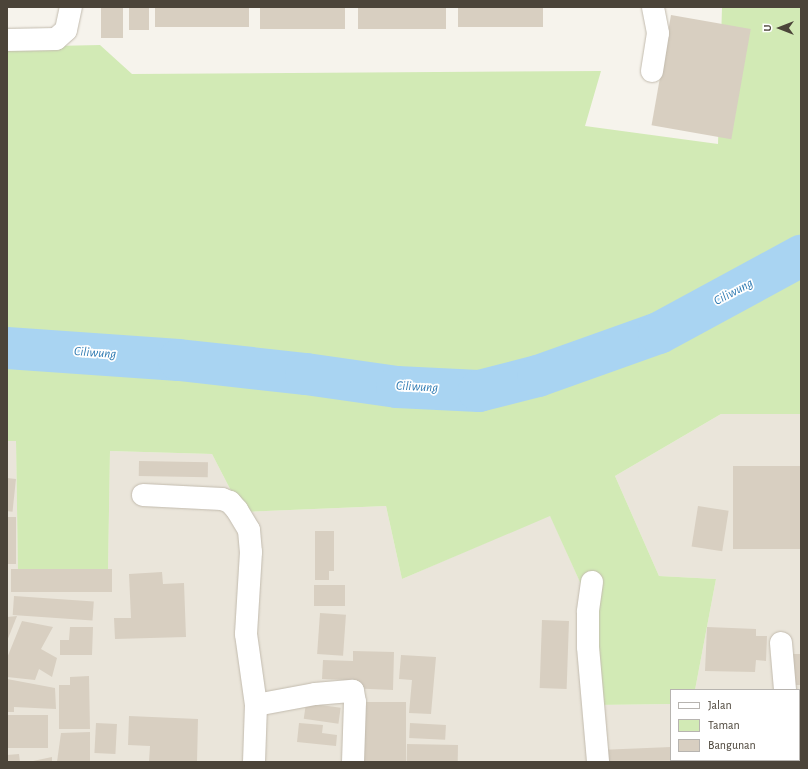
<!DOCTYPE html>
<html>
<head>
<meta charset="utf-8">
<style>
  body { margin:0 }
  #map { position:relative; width:808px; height:769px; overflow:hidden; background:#f6f3ec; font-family:"Alegreya Sans",sans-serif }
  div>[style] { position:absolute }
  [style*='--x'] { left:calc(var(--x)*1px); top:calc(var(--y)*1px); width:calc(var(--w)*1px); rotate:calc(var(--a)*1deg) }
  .residential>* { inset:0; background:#eae5da }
  .green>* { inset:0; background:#d2eab5 }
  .river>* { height:42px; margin:-21px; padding:0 21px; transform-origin:21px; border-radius:21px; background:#a9d4f2 }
  .building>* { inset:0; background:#d8cfc1; transform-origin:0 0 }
  .roads { filter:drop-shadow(0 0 1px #c2bbae) drop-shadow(0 0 1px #c2bbae) }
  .minor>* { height:22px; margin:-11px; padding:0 11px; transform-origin:11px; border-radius:11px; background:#fff }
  span { translate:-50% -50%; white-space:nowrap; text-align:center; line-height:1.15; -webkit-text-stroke:3.5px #fff; paint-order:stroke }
  .water-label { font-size:13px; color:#2e7ab2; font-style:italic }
  .frame { position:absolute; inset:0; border:8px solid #4b4439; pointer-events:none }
  .legend { position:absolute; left:670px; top:689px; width:130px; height:72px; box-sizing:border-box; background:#fff; border:1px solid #b7b4b0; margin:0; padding:5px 7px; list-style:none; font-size:12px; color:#4b4439 }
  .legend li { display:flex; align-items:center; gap:8px; height:20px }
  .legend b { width:20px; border:1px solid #b7b4b0 }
  .north { position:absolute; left:760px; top:8px; width:40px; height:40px; -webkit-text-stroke:3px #fff; paint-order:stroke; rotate:270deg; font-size:11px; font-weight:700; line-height:16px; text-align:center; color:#4b4439 }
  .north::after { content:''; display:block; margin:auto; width:14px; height:18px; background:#4b4439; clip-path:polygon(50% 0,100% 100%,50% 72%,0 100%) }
</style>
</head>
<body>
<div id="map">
  <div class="residential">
    <i style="clip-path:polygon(721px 414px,801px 414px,801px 762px,7px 762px,7px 441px,16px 440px,18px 573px,108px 571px,110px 451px,212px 454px,242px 512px,386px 506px,402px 579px,550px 515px,594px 613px,597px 705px,671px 704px,671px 760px,799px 760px,799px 690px,695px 690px,716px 579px,659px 576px,615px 476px)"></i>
  </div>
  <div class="green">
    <i style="clip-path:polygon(722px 7px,801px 7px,801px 414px,721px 414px,615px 476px,659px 576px,716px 579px,695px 690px,671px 690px,671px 704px,597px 705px,594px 613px,550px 516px,402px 579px,386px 506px,242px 512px,212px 454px,110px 451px,108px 571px,18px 574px,16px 441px,7px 441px,7px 47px,100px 45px,132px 74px,601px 71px,585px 126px,718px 144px)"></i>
  </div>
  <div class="river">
    <i style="--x:7;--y:348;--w:172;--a:4"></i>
    <i style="--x:179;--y:360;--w:128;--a:6.3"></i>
    <i style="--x:306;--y:374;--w:92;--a:8.1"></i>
    <i style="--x:397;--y:387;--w:82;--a:2.8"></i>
    <i style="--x:479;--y:391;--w:61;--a:-14.3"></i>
    <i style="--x:538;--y:376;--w:128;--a:-19.6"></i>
    <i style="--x:659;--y:333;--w:162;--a:-28.5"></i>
  </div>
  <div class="building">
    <i style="left:101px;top:7px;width:22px;height:31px"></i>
    <i style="left:129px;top:7px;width:20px;height:23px"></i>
    <i style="left:155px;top:7px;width:94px;height:20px"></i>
    <i style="left:260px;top:7px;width:85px;height:22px"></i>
    <i style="left:358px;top:7px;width:88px;height:22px"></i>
    <i style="left:458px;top:7px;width:85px;height:20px"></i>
    <i style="left:671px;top:15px;width:81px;height:112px;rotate:10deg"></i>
    <i style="left:139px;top:461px;width:69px;height:15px;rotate:1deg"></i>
    <i style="left:801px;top:466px;width:83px;height:68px;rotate:90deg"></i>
    <i style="left:7px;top:478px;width:9px;height:33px;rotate:6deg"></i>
    <i style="left:698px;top:506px;width:31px;height:41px;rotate:9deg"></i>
    <i style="left:7px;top:517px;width:9px;height:47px"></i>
    <i style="clip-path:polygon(315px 531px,334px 531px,334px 571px,329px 571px,329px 580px,315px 580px)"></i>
    <i style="left:11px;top:569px;width:101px;height:23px"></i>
    <i style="clip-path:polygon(162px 572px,163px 584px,184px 583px,186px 637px,115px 639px,114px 618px,131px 618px,129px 574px)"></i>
    <i style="left:314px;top:585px;width:31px;height:21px"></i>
    <i style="left:14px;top:596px;width:80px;height:19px;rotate:4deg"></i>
    <i style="left:320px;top:613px;width:26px;height:41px;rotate:4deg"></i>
    <i style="clip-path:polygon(17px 616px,7px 641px,7px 617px)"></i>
    <i style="left:542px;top:620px;width:27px;height:68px;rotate:2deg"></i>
    <i style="clip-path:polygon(22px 621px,53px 627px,41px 649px,57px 658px,52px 677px,39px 669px,35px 680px,7px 677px,7px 658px)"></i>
    <i style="clip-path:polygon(70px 627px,93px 627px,92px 655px,60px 655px,60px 640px,69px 640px)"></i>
    <i style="clip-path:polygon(707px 627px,756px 629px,756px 636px,767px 636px,766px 661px,756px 660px,755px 672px,705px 671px)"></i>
    <i style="clip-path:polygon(353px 651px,394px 652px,393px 690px,347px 688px,347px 680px,322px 679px,323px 660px,353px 661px)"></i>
    <i style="left:791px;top:654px;width:10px;height:31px"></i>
    <i style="clip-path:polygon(401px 655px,436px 657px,431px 714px,409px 713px,412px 680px,399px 679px)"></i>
    <i style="clip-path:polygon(89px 676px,90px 729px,59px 729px,59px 685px,70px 685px,70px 677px)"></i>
    <i style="clip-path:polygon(7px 679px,55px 688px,56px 709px,14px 707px,14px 712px,7px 712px)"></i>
    <i style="left:357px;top:702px;width:49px;height:60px"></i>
    <i style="left:306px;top:703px;width:35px;height:16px;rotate:8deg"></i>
    <i style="left:7px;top:715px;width:41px;height:33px"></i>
    <i style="clip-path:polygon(129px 716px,198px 719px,197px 762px,149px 762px,150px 746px,128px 745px)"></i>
    <i style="left:799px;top:720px;width:2px;height:40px"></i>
    <i style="left:96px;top:723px;width:21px;height:30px;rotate:3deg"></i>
    <i style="clip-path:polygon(299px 723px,323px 725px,322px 733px,337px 735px,336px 746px,297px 742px)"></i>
    <i style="left:410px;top:723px;width:36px;height:15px;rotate:3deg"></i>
    <i style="clip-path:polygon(90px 732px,90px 762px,57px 762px,61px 733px)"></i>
    <i style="left:407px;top:744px;width:51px;height:18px;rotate:1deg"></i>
    <i style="clip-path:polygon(671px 747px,671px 760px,703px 762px,600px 762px,599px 750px)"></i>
    <i style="clip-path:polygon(19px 754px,20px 762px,7px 762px,7px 755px)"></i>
    <i style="clip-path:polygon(52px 757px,52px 762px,33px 762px,33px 761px)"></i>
  </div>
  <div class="roads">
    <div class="minor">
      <i style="--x:7;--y:40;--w:49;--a:-1.2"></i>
      <i style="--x:56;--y:39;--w:13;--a:-42"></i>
      <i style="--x:66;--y:30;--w:24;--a:-78"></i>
      <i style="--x:652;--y:71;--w:38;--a:-81"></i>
      <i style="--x:658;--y:33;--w:26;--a:-101"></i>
      <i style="--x:143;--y:495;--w:79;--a:2.9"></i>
      <i style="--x:222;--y:499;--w:9;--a:21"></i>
      <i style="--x:230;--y:502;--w:11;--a:49"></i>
      <i style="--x:237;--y:510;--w:23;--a:59"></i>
      <i style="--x:249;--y:530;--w:22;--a:85"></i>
      <i style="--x:251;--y:552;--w:82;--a:93.5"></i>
      <i style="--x:246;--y:634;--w:72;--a:82"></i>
      <i style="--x:256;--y:705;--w:57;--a:92"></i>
      <i style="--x:592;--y:582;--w:30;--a:98"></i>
      <i style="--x:588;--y:612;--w:35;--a:90"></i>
      <i style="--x:588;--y:647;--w:115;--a:85"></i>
      <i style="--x:781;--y:643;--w:47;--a:85.1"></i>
      <i style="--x:256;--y:705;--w:60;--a:-10.6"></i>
      <i style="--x:315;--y:694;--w:38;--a:-5"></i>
      <i style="--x:353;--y:691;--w:11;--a:80"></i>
      <i style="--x:355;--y:702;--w:60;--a:91.9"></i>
      <i style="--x:791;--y:760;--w:2;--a:90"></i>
    </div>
  </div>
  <div class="water-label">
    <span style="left:734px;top:293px;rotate:-28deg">Ciliwung</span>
    <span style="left:95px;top:354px;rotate:4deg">Ciliwung</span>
    <span style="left:417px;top:388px;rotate:3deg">Ciliwung</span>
  </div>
  <div class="frame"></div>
  <ul class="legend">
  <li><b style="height:5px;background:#fff"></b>Jalan</li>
  <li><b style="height:11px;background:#d2eab5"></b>Taman</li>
  <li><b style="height:11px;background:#d8cfc1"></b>Bangunan</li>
  </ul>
  <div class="north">U</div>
</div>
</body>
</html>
